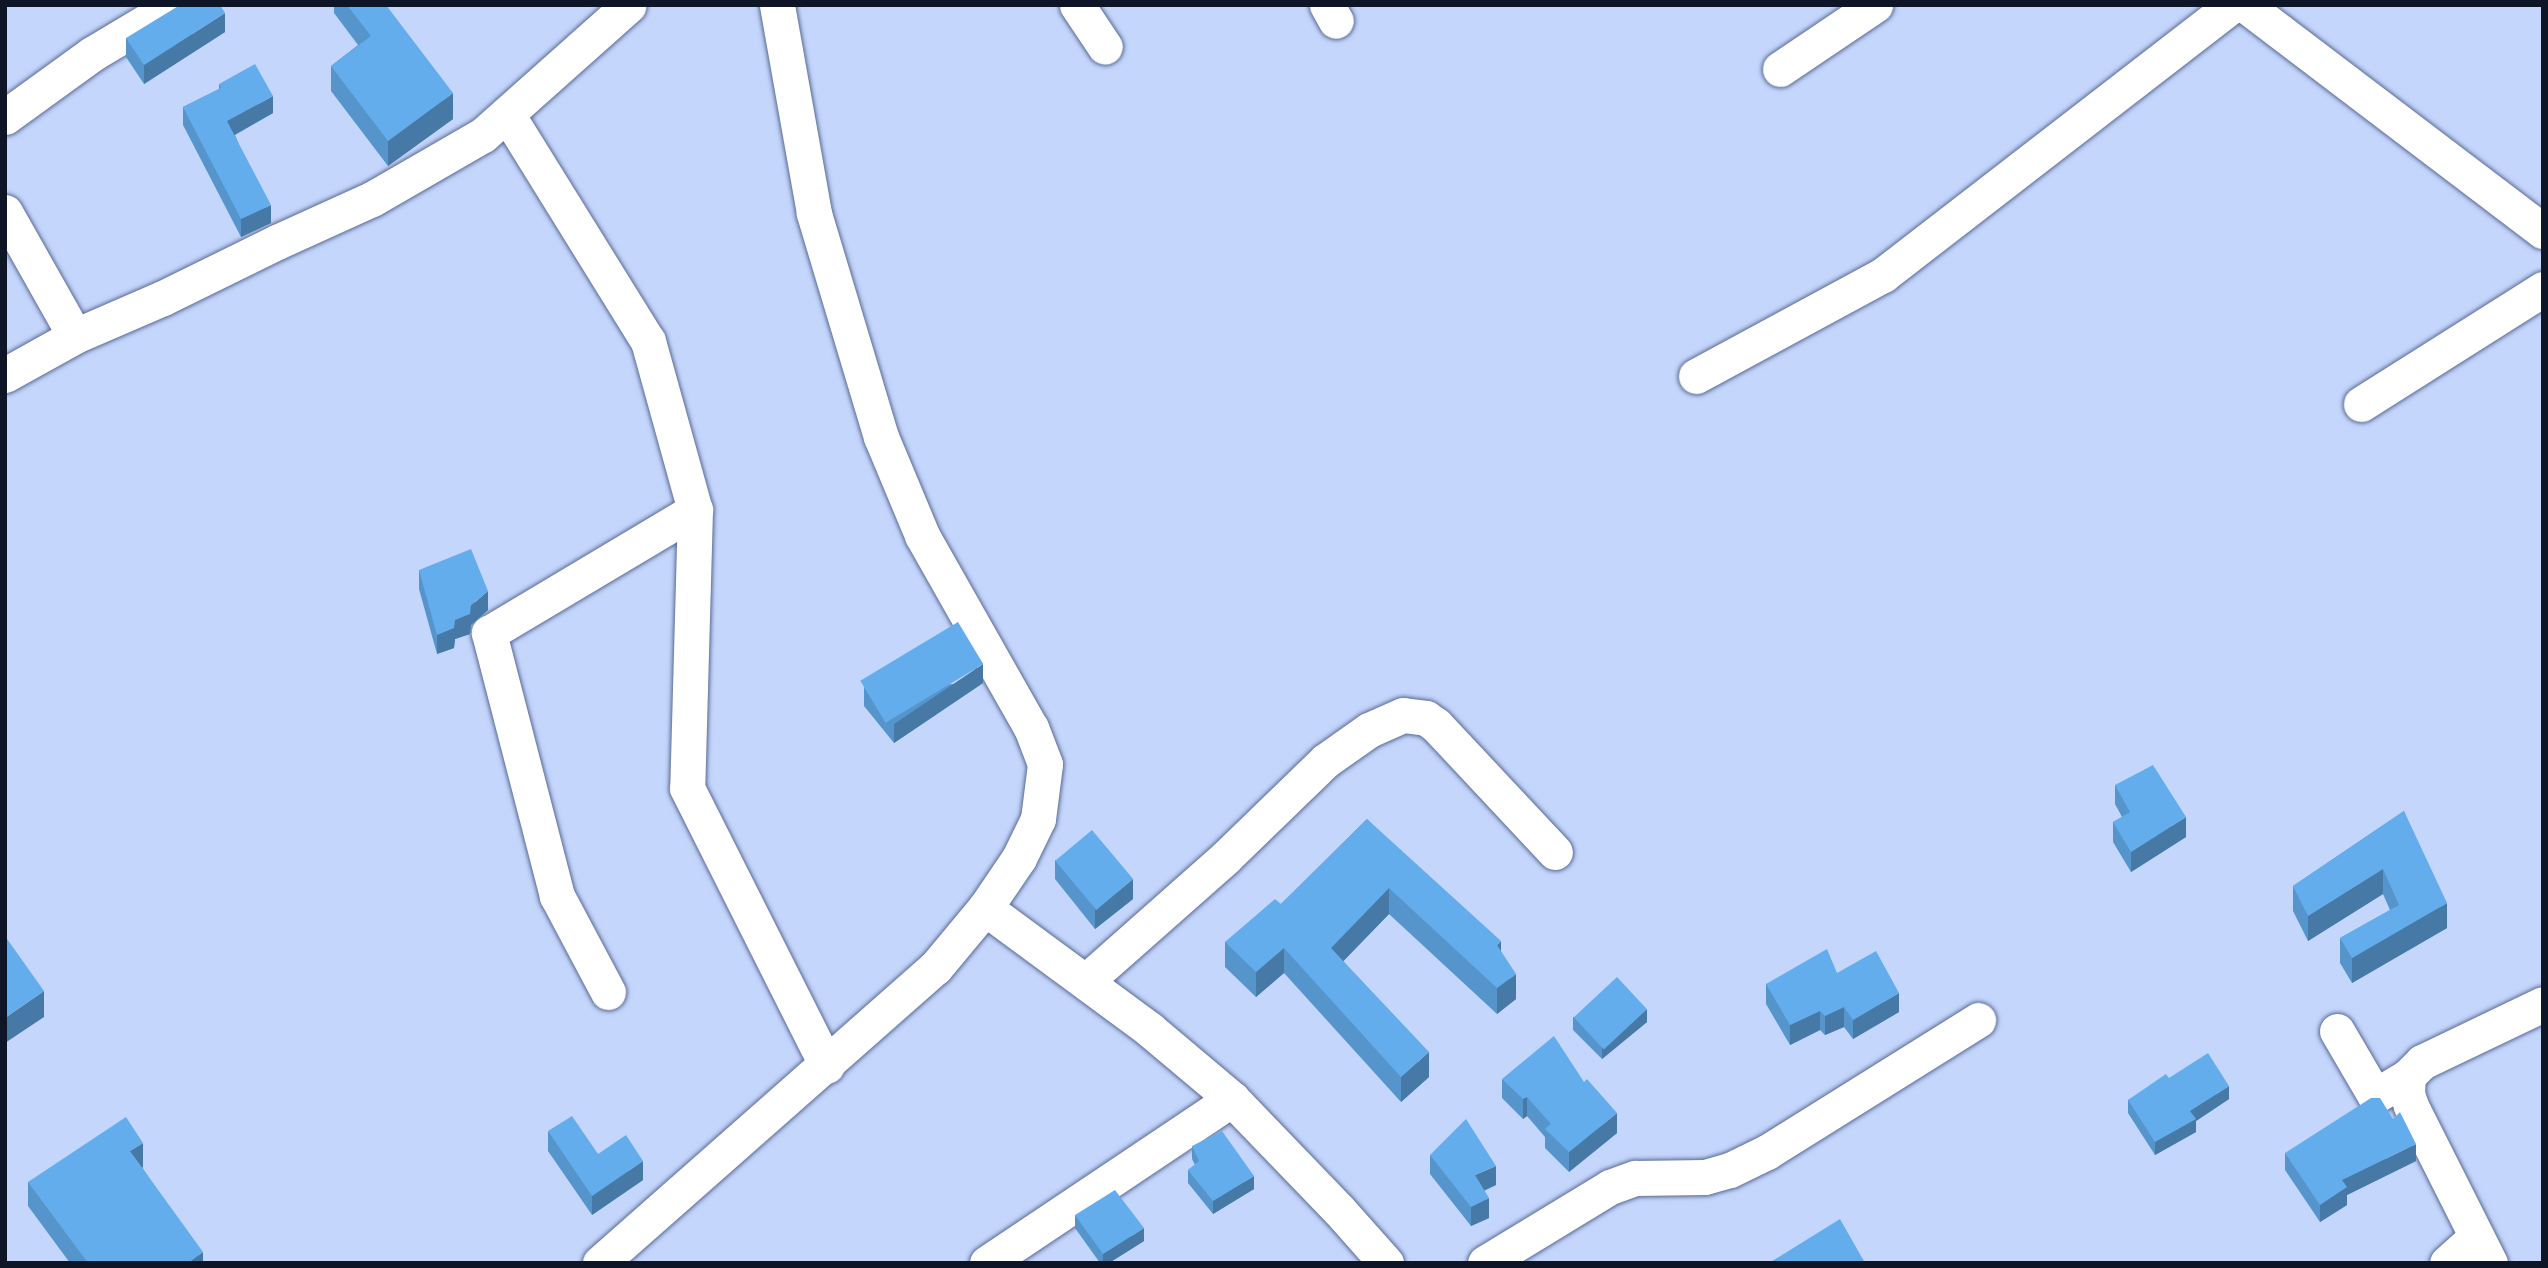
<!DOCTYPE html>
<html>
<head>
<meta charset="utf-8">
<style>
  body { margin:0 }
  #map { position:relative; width:2548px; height:1268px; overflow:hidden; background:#c5d6fc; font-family:"Asap Condensed",sans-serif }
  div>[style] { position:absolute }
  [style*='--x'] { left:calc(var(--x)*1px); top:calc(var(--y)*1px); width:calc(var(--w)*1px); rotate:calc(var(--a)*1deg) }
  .roads { filter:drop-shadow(0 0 2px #586a95) drop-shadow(0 0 2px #586a95) }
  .minor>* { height:35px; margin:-17.5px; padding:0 17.5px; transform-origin:17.5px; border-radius:17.5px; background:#fff }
  .wall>* { inset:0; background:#5695cb }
  .shaded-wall>* { inset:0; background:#4679a5 }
  .building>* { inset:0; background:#64adec; transform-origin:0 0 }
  span { translate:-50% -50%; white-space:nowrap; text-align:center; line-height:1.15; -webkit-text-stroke:5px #f4f7fc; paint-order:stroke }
  .frame { position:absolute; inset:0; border:7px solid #0e1526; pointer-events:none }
</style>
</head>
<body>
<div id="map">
  <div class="roads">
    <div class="minor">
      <i style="--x:1077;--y:5;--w:50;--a:56.3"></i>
      <i style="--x:1327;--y:5;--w:18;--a:61"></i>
      <i style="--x:2245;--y:5;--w:374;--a:37.2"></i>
      <i style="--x:1780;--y:69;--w:115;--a:-34"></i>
      <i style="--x:507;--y:114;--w:267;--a:58.2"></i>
      <i style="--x:648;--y:341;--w:175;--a:74.5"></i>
      <i style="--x:695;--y:510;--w:278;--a:91.6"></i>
      <i style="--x:687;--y:788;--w:311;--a:63.3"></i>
      <i style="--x:5;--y:117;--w:107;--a:-35.9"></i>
      <i style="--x:92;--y:54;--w:96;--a:-30.9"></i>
      <i style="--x:5;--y:212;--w:142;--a:60.6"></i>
      <i style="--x:5;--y:375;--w:80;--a:-29.1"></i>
      <i style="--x:75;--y:336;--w:96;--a:-23.4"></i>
      <i style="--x:163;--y:298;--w:127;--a:-26.2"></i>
      <i style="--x:277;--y:242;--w:104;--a:-24.4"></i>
      <i style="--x:372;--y:199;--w:128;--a:-30"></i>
      <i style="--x:483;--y:135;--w:195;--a:-41.7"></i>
      <i style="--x:1696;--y:376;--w:213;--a:-28.4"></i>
      <i style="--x:1883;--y:275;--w:441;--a:-37.7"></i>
      <i style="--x:2361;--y:404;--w:215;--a:-32.3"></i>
      <i style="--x:985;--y:908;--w:204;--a:36.4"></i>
      <i style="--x:1149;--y:1029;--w:109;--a:40.1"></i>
      <i style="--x:1232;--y:1099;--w:154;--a:46.1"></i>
      <i style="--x:1339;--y:1210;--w:71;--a:48.4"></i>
      <i style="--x:1086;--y:981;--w:187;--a:-41.5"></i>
      <i style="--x:1226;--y:857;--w:138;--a:-44.1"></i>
      <i style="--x:1325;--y:761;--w:54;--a:-35.2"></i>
      <i style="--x:1369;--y:730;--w:37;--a:-24"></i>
      <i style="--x:1403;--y:715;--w:23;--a:7"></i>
      <i style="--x:1426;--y:718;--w:12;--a:35"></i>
      <i style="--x:1436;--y:725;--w:174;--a:46.9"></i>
      <i style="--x:608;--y:992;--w:109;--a:-118"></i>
      <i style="--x:557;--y:896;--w:272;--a:-104.5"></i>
      <i style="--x:489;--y:633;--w:240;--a:-30.8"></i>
      <i style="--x:2337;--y:1031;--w:75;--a:59.7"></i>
      <i style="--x:2375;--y:1096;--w:39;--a:-31"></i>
      <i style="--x:600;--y:1263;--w:446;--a:-41.4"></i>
      <i style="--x:935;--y:968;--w:78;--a:-50.2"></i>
      <i style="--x:985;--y:908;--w:60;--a:-55.8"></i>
      <i style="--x:1019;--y:858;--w:43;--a:-64"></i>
      <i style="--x:1038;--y:819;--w:55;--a:-82.7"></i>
      <i style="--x:1045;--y:764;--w:39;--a:-111"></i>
      <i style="--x:1031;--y:728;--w:222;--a:-119.5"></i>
      <i style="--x:922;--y:535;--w:106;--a:-112.7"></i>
      <i style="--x:881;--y:437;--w:234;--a:-106.7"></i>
      <i style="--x:814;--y:213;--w:211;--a:-100.1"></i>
      <i style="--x:987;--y:1263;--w:295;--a:-33.8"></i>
      <i style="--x:1485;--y:1263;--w:146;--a:-31.3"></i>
      <i style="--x:1610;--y:1187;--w:27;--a:-20"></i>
      <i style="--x:1635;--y:1178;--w:70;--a:-0.8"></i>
      <i style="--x:1705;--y:1177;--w:26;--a:-16"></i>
      <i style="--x:1730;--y:1170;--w:41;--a:-25.9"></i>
      <i style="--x:1767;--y:1152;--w:249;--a:-32"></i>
      <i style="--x:2447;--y:1263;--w:39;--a:-42"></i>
      <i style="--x:2490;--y:1263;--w:176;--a:-116.7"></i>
      <i style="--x:2411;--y:1106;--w:13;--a:-108"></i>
      <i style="--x:2407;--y:1094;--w:18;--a:-87"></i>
      <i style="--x:2408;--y:1076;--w:20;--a:-45"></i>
      <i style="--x:2422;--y:1062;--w:134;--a:-25.6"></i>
    </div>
  </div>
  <div class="wall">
    <i style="clip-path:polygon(334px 5px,386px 5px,453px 119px,388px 166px,331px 91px,331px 66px,358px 45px,334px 13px)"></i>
    <i style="clip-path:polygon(225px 32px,144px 84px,126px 57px,126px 38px)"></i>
    <i style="clip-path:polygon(219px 84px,273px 113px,235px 135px,271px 223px,241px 237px,183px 125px,183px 107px,219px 89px)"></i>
    <i style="clip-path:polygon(419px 570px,488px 610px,471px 625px,470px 634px,455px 639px,454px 648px,437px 654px,419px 589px)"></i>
    <i style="clip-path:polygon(983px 683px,894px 743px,864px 706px,864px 687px)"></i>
    <i style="clip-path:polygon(2115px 785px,2186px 837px,2131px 872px,2113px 842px,2113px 822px,2122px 817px,2115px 804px)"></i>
    <i style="clip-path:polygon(2404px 811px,2447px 928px,2352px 983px,2340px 963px,2340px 938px,2390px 910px,2383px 894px,2308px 941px,2293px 911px,2293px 886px)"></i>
    <i style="clip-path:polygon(1367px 819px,1501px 952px,1516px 999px,1497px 1014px,1389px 914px,1343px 961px,1429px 1077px,1401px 1102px,1284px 973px,1256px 997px,1225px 967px,1225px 942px,1281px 904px)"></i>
    <i style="clip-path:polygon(1055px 860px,1133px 899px,1095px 929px,1055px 879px)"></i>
    <i style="clip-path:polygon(1837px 973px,1899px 1012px,1853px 1039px,1844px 1027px,1825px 1035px,1820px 1030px,1790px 1045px,1766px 1004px,1766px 984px)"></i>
    <i style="clip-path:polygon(1573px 1017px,1647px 1022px,1602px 1059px,1573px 1030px)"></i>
    <i style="clip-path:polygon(2169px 1078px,2229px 1099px,2196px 1121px,2196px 1132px,2155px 1155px,2128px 1113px,2128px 1100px)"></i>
    <i style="clip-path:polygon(1502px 1079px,1617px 1133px,1569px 1172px,1545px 1148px,1545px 1137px,1527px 1116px,1523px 1119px,1502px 1098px)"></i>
    <i style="clip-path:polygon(548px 1131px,598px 1154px,643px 1180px,592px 1215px,548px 1151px)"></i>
    <i style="clip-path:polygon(1192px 1146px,1254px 1189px,1213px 1214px,1188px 1183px,1188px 1170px,1195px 1165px,1192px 1159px)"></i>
    <i style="clip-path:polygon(2285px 1153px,2416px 1161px,2347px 1195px,2347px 1205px,2320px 1222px,2285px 1170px)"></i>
    <i style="clip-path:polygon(1430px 1155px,1496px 1185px,1484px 1191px,1489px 1218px,1471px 1226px,1430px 1174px)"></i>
    <i style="clip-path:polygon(142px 1167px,203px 1263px,70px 1263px,28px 1206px,28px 1182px,143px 1167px)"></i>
    <i style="clip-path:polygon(1075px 1215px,1144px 1241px,1109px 1263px,1100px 1263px,1075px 1228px)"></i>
  </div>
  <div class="shaded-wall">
    <i style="clip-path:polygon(225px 13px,225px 32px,144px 84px,144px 65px)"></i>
    <i style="clip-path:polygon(453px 93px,453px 119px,388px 166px,388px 141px)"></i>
    <i style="clip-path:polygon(273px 96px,273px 113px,227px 139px,227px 121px)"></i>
    <i style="clip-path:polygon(271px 205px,271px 223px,241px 237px,241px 219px)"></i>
    <i style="clip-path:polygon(488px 591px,488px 610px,471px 625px,470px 634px,455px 639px,454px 648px,437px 654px,437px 635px)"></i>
    <i style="clip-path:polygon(983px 664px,983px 683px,894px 743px,894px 724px)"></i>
    <i style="clip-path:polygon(2186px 817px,2186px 837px,2131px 872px,2131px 852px)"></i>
    <i style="clip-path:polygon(2383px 869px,2383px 894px,2308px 941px,2308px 916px)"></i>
    <i style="clip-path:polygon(1133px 879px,1133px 899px,1095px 929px,1095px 910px)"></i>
    <i style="clip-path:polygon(1389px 888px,1389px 914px,1331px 974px,1331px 948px)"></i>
    <i style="clip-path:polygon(2447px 903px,2447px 928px,2352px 983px,2352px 958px)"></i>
    <i style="clip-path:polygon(1501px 941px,1501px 966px,1497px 945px)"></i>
    <i style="clip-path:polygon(1284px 948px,1284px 973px,1256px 997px,1256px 972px)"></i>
    <i style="clip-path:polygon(1516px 974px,1516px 999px,1497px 1014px,1497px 988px)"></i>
    <i style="clip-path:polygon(44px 991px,44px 1017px,5px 1043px,5px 1018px)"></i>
    <i style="clip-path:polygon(1899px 993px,1899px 1012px,1853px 1039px,1853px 1020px)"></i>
    <i style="clip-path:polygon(1844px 1007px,1844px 1027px,1825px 1035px,1825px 1016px)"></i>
    <i style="clip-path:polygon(1647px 1009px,1647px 1022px,1602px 1059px,1602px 1046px)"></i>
    <i style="clip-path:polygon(1820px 1011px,1820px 1030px,1790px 1045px,1790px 1025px)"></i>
    <i style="clip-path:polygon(1429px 1052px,1429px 1077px,1401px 1102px,1401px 1077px)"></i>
    <i style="clip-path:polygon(2229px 1086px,2229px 1099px,2196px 1121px,2196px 1132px,2155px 1155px,2155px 1142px,2190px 1111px)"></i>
    <i style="clip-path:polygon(1527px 1097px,1527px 1116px,1523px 1119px,1523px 1099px)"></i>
    <i style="clip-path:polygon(1617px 1113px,1617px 1133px,1569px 1172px,1569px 1152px)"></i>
    <i style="clip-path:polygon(143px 1143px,143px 1167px,130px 1175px,130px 1151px)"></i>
    <i style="clip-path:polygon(2416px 1144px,2416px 1161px,2347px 1195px,2347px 1205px,2320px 1222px,2320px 1205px,2342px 1180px)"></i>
    <i style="clip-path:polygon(643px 1161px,643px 1180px,592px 1215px,592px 1196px)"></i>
    <i style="clip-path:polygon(1496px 1166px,1496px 1185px,1475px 1194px,1475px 1175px)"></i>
    <i style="clip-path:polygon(1254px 1176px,1254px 1189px,1213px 1214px,1213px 1201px)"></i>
    <i style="clip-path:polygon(1489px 1198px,1489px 1218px,1471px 1226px,1471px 1207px)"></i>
    <i style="clip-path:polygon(1144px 1228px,1144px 1241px,1109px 1263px,1103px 1263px,1103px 1254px)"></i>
    <i style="clip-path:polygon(203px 1252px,203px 1263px,188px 1263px)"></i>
  </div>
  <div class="building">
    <i style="clip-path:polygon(180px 5px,220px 5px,225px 13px,144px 65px,126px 38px)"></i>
    <i style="clip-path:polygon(347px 5px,386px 5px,453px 93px,388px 141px,331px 66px,371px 36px)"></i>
    <i style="clip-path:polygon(255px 64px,273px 96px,227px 121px,271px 205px,241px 219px,183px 107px,221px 88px,219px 84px)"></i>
    <i style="clip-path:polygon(471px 549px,488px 591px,471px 605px,470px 614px,455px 620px,454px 628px,437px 635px,419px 570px)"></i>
    <i style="left:958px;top:622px;width:49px;height:114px;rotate:59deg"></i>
    <i style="clip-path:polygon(2153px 765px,2186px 817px,2131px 852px,2113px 822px,2130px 812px,2115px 785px)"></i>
    <i style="clip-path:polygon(2404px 811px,2447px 903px,2352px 958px,2340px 938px,2399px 905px,2383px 869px,2308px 916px,2293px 886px)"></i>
    <i style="clip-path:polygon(1367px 819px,1501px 941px,1497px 945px,1516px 974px,1497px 988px,1389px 888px,1331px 948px,1429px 1052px,1401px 1077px,1284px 948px,1256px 972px,1225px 942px,1275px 899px,1281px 904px)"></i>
    <i style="left:1092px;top:830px;width:64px;height:48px;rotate:50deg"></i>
    <i style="clip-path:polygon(5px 936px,44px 991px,5px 1018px)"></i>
    <i style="clip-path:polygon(1827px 949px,1837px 973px,1876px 951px,1899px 993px,1853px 1020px,1844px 1007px,1825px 1016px,1820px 1011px,1790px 1025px,1766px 984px)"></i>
    <i style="left:1617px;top:977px;width:44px;height:59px;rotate:47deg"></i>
    <i style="clip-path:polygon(1554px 1036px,1584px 1082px,1587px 1079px,1617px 1113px,1569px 1152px,1545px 1129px,1551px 1124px,1527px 1097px,1523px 1099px,1502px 1079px)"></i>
    <i style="clip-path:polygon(2208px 1053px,2229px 1086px,2190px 1111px,2196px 1119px,2155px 1142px,2128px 1100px,2166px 1074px,2169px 1078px)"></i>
    <i style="clip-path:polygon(2371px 1098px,2380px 1098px,2393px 1119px,2400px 1112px,2416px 1144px,2342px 1180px,2347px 1187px,2320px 1205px,2285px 1153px)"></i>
    <i style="clip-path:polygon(572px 1116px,598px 1154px,626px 1135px,643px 1161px,592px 1196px,548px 1131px)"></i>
    <i style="clip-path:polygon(126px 1117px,143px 1143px,130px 1151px,203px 1252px,188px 1263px,88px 1263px,28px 1182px)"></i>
    <i style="clip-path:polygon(1466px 1119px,1496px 1166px,1475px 1175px,1489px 1198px,1471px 1207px,1430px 1155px)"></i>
    <i style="clip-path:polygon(1222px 1131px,1254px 1176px,1213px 1201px,1188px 1170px,1199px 1161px,1192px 1146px)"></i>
    <i style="clip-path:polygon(1115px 1190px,1144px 1228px,1103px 1254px,1075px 1215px)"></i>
    <i style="clip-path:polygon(1840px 1219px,1865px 1263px,1769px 1263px)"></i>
  </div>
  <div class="frame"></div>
</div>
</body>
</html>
